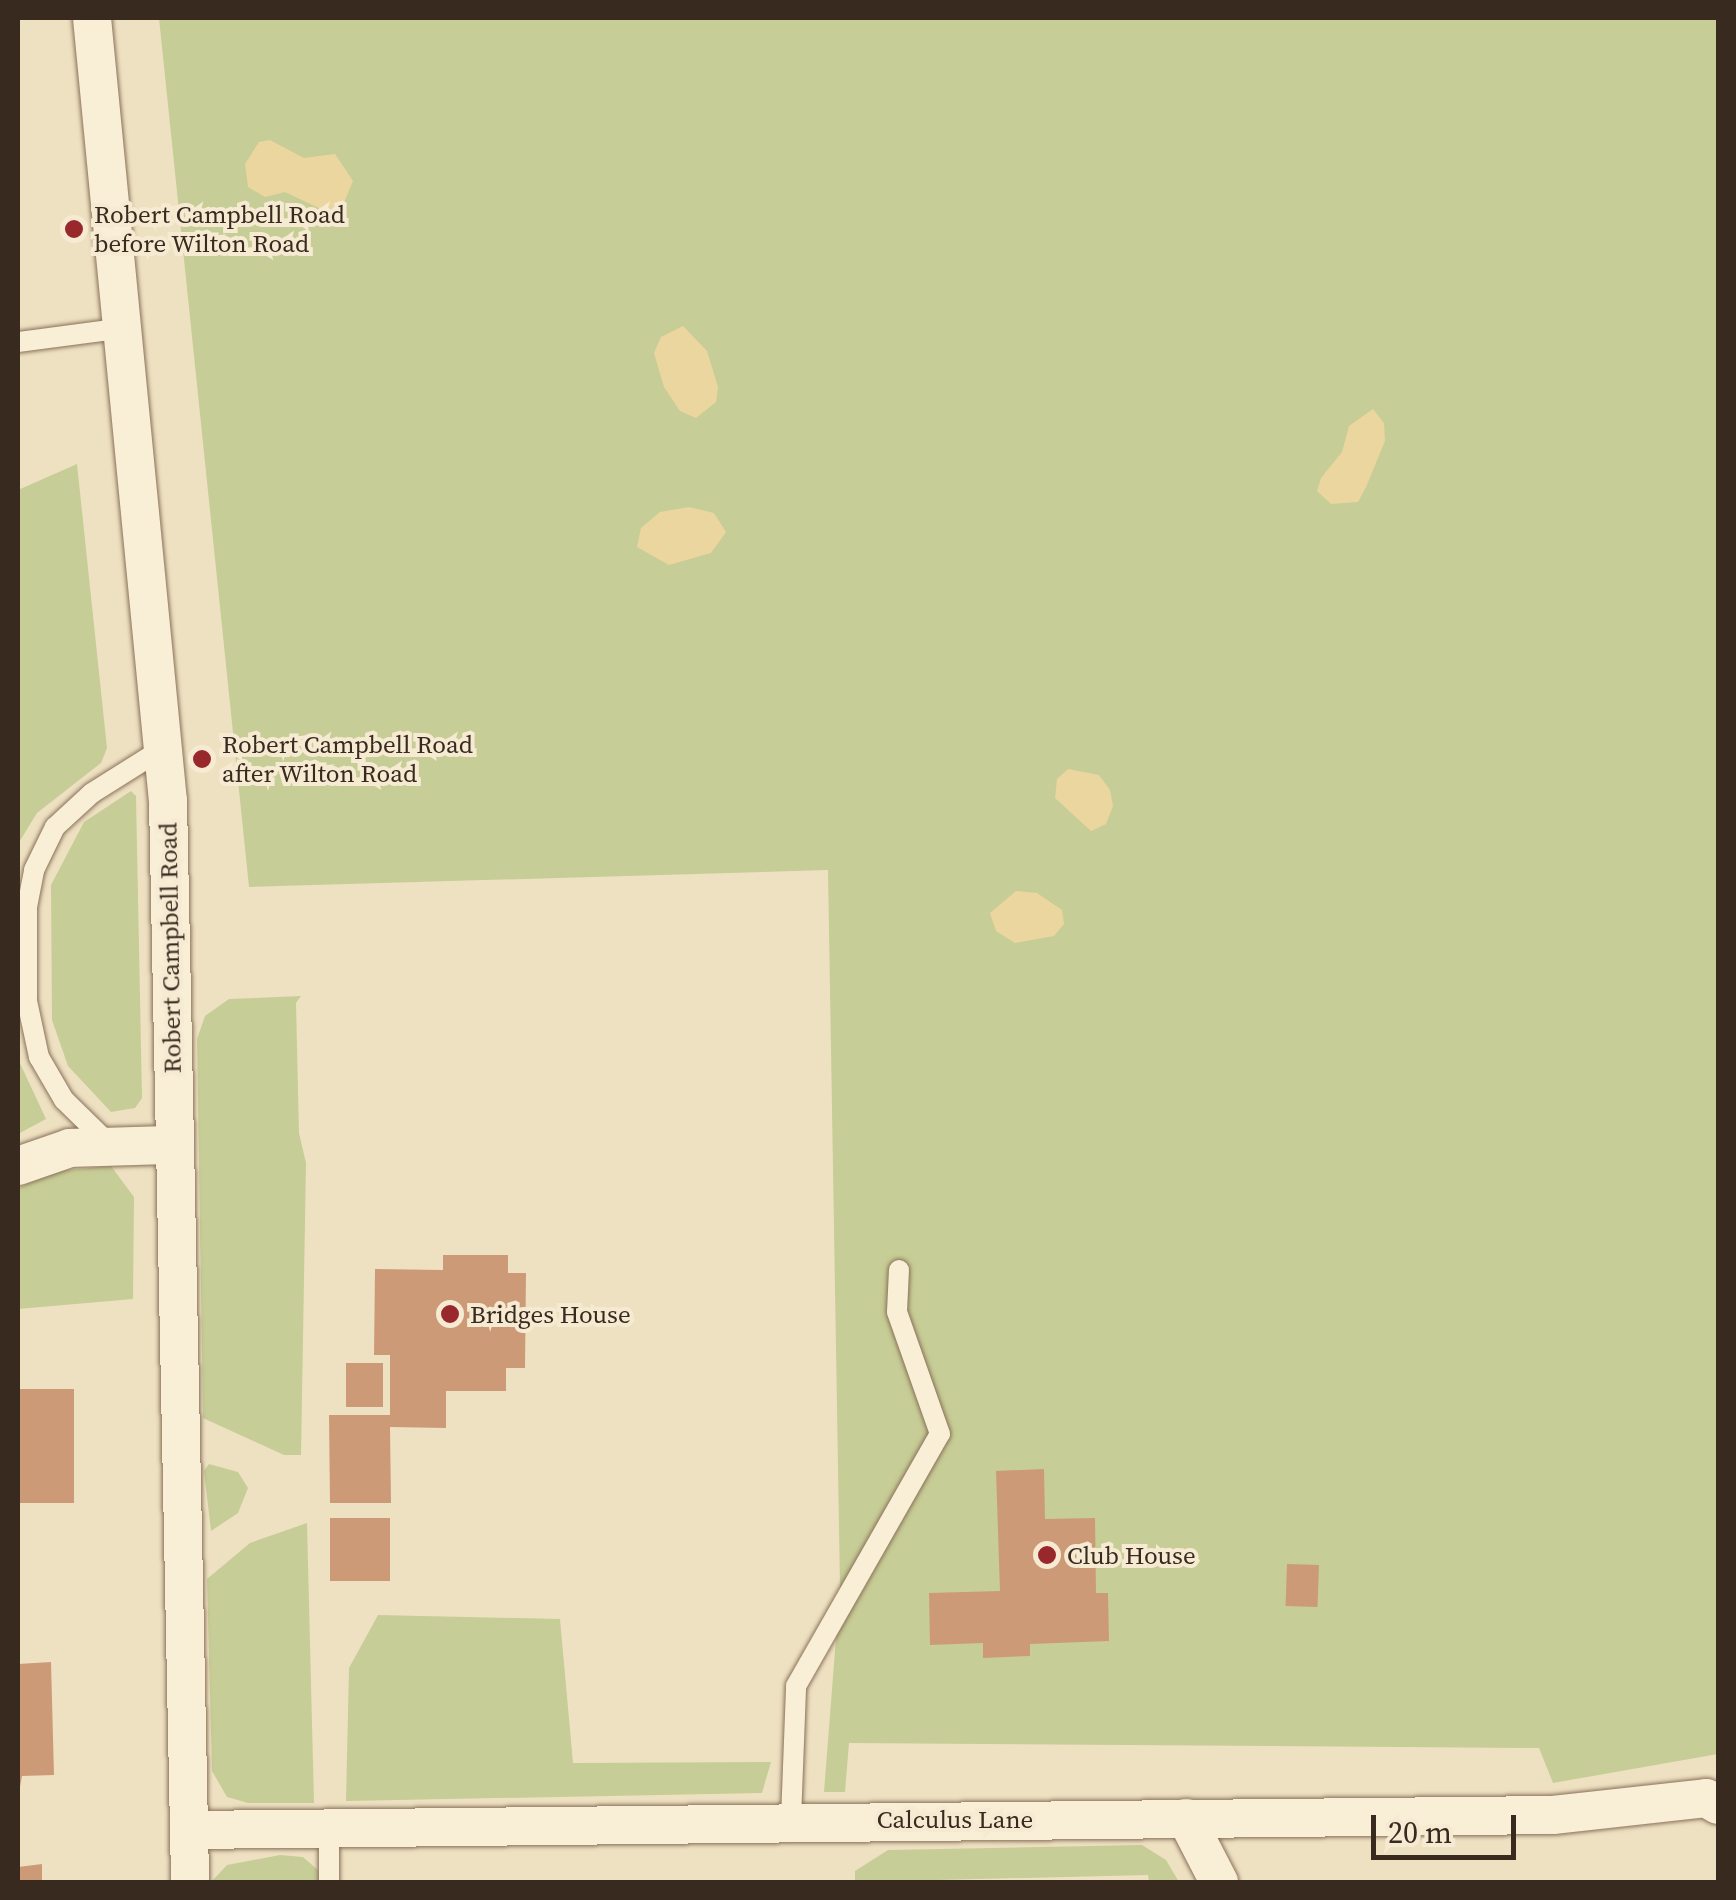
<!DOCTYPE html>
<html>
<head>
<meta charset="utf-8">
<style>
  body { margin:0 }
  #map { position:relative; width:1736px; height:1900px; overflow:hidden; background:#eee1c2; font-family:"Source Serif 4",serif }
  div>[style] { position:absolute }
  [style*='--x'] { left:calc(var(--x)*1px); top:calc(var(--y)*1px); width:calc(var(--w)*1px); rotate:calc(var(--a)*1deg) }
  .green>* { inset:0; background:#c7cd96 }
  .sand>* { inset:0; background:#ebd69f }
  .building>* { inset:0; background:#cd9a78; transform-origin:0 0 }
  .roads { filter:drop-shadow(0 0 2px #897259) drop-shadow(0 0 2px #897259) }
  .lane>* { height:20px; margin:-10px; padding:0 10px; transform-origin:10px; border-radius:10px; background:#f9eed6 }
  .street>* { height:38px; margin:-19px; padding:0 19px; transform-origin:19px; border-radius:19px; background:#f9eed6 }
  .dots>* { width:28px; height:28px; translate:-50% -50%; box-sizing:border-box; border:5px solid #f6ebd2; border-radius:50% }
  span { translate:-50% -50%; white-space:nowrap; text-align:center; line-height:1.15; -webkit-text-stroke:8px #f6ebd2; paint-order:stroke }
  .poi-label { font-size:25px; color:#382a1e }
  .left { translate:0 -50%; text-align:left }
  .street-label { font-size:25px; color:#382a1e }
  .frame { position:absolute; inset:0; border:20px solid #382a1e; pointer-events:none }
  .scale { position:absolute; left:1371px; top:1815px; width:145px; height:45px; box-sizing:border-box; border:5px solid #382a1e; border-top:0; padding-left:12px; font-size:30px; line-height:35px; white-space:nowrap; color:#382a1e; -webkit-text-stroke:8px #f6ebd2; paint-order:stroke }
</style>
</head>
<body>
<div id="map">
  <div class="green">
    <i style="clip-path:polygon(159px 18px,1718px 18px,1718px 1754px,1553px 1783px,1539px 1748px,849px 1743px,845px 1792px,824px 1792px,840px 1587px,828px 870px,249px 887px)"></i>
    <i style="clip-path:polygon(77px 464px,107px 748px,101px 763px,37px 813px,18px 844px,18px 490px)"></i>
    <i style="clip-path:polygon(131px 791px,136px 796px,142px 1098px,135px 1108px,111px 1112px,68px 1066px,52px 1020px,51px 885px,84px 822px)"></i>
    <i style="clip-path:polygon(301px 996px,296px 1003px,299px 1133px,306px 1163px,301px 1455px,284px 1455px,203px 1418px,197px 1039px,205px 1016px,229px 999px)"></i>
    <i style="clip-path:polygon(18px 1059px,46px 1119px,18px 1134px)"></i>
    <i style="clip-path:polygon(111px 1166px,134px 1197px,133px 1299px,18px 1309px,18px 1188px,57px 1171px)"></i>
    <i style="clip-path:polygon(209px 1464px,238px 1472px,248px 1488px,238px 1513px,211px 1531px,204px 1471px)"></i>
    <i style="clip-path:polygon(307px 1523px,314px 1803px,248px 1803px,227px 1797px,212px 1771px,207px 1579px,250px 1543px)"></i>
    <i style="clip-path:polygon(378px 1615px,560px 1619px,573px 1763px,771px 1762px,762px 1793px,346px 1801px,349px 1668px)"></i>
    <i style="clip-path:polygon(1142px 1845px,1166px 1860px,1179px 1882px,1149px 1882px,1148px 1875px,855px 1882px,855px 1871px,888px 1850px)"></i>
    <i style="clip-path:polygon(280px 1855px,303px 1857px,319px 1871px,320px 1882px,211px 1882px,227px 1865px)"></i>
  </div>
  <div class="sand">
    <i style="clip-path:polygon(270px 140px,304px 158px,335px 154px,353px 181px,343px 205px,325px 211px,285px 192px,265px 197px,248px 187px,245px 164px,259px 142px)"></i>
    <i style="clip-path:polygon(683px 326px,707px 351px,718px 387px,716px 402px,696px 418px,680px 411px,664px 387px,654px 353px,661px 337px)"></i>
    <i style="clip-path:polygon(1373px 409px,1384px 423px,1385px 441px,1366px 487px,1358px 502px,1331px 504px,1317px 491px,1321px 478px,1342px 452px,1349px 426px)"></i>
    <i style="clip-path:polygon(689px 507px,714px 513px,726px 532px,711px 553px,669px 565px,637px 547px,641px 528px,660px 512px)"></i>
    <i style="clip-path:polygon(1068px 769px,1099px 775px,1110px 790px,1113px 806px,1106px 824px,1091px 831px,1055px 798px,1057px 779px)"></i>
    <i style="clip-path:polygon(1016px 891px,1037px 893px,1062px 910px,1064px 924px,1054px 936px,1015px 943px,996px 931px,990px 913px)"></i>
  </div>
  <div class="building">
    <i style="clip-path:polygon(443px 1255px,508px 1255px,508px 1273px,526px 1273px,525px 1368px,506px 1368px,506px 1391px,446px 1391px,446px 1428px,390px 1427px,391px 1503px,330px 1503px,329px 1415px,390px 1415px,390px 1355px,374px 1355px,375px 1269px,443px 1270px)"></i>
    <i style="left:346px;top:1363px;width:37px;height:44px"></i>
    <i style="left:18px;top:1389px;width:56px;height:114px"></i>
    <i style="clip-path:polygon(1044px 1469px,1045px 1519px,1095px 1518px,1096px 1593px,1108px 1593px,1109px 1641px,1030px 1644px,1030px 1656px,983px 1658px,983px 1643px,930px 1645px,929px 1593px,1000px 1591px,996px 1471px)"></i>
    <i style="left:390px;top:1518px;width:63px;height:60px;rotate:90deg"></i>
    <i style="left:1287px;top:1564px;width:32px;height:42px;rotate:2deg"></i>
    <i style="clip-path:polygon(51px 1662px,54px 1775px,22px 1776px,18px 1798px,18px 1664px)"></i>
    <i style="clip-path:polygon(42px 1864px,42px 1882px,18px 1882px,18px 1867px)"></i>
  </div>
  <div class="roads">
    <div class="lane">
      <i style="--x:18;--y:342;--w:107;--a:-7.5"></i>
      <i style="--x:109;--y:1144;--w:63;--a:-135.6"></i>
      <i style="--x:64;--y:1100;--w:50;--a:-120.2"></i>
      <i style="--x:39;--y:1057;--w:57;--a:-102.1"></i>
      <i style="--x:27;--y:1001;--w:94;--a:-90"></i>
      <i style="--x:27;--y:907;--w:38;--a:-79"></i>
      <i style="--x:34;--y:870;--w:48;--a:-64"></i>
      <i style="--x:55;--y:827;--w:50;--a:-42.6"></i>
      <i style="--x:92;--y:793;--w:86;--a:-32.2"></i>
      <i style="--x:791;--y:1819;--w:133;--a:-87.8"></i>
      <i style="--x:796;--y:1686;--w:290;--a:-60.3"></i>
      <i style="--x:940;--y:1434;--w:129;--a:-109.4"></i>
      <i style="--x:897;--y:1312;--w:42;--a:-87.3"></i>
      <i style="--x:329;--y:1830;--w:52;--a:90"></i>
    </div>
    <div class="street">
      <i style="--x:92;--y:18;--w:787;--a:84.46"></i>
      <i style="--x:168;--y:801;--w:1081;--a:88.83"></i>
      <i style="--x:18;--y:1166;--w:55;--a:-19.1"></i>
      <i style="--x:70;--y:1148;--w:104;--a:-1.7"></i>
      <i style="--x:1186;--y:1818;--w:72;--a:62.7"></i>
      <i style="--x:189;--y:1830;--w:1364;--a:-0.63"></i>
      <i style="--x:1553;--y:1815;--w:154;--a:-6.3"></i>
      <i style="--x:1706;--y:1798;--w:14;--a:30"></i>
    </div>
  </div>
  <div class="dots">
    <i style="left:74px;top:229px;background:#98282b"></i>
    <i style="left:202px;top:759px;background:#98282b"></i>
    <i style="left:450px;top:1314px;background:#98282b"></i>
    <i style="left:1047px;top:1555px;background:#98282b"></i>
  </div>
  <div class="poi-label">
    <span class="left" style="left:94px;top:229px">Robert Campbell Road<br>before Wilton Road</span>
    <span class="left" style="left:222px;top:759px">Robert Campbell Road<br>after Wilton Road</span>
    <span class="left" style="left:470px;top:1314px">Bridges House</span>
    <span class="left" style="left:1067px;top:1555px">Club House</span>
  </div>
  <div class="street-label">
    <span style="left:170px;top:948px;rotate:-91deg">Robert Campbell Road</span>
    <span style="left:955px;top:1819px">Calculus Lane</span>
  </div>
  <div class="frame"></div>
  <div class="scale">20 m</div>
</div>
</body>
</html>
